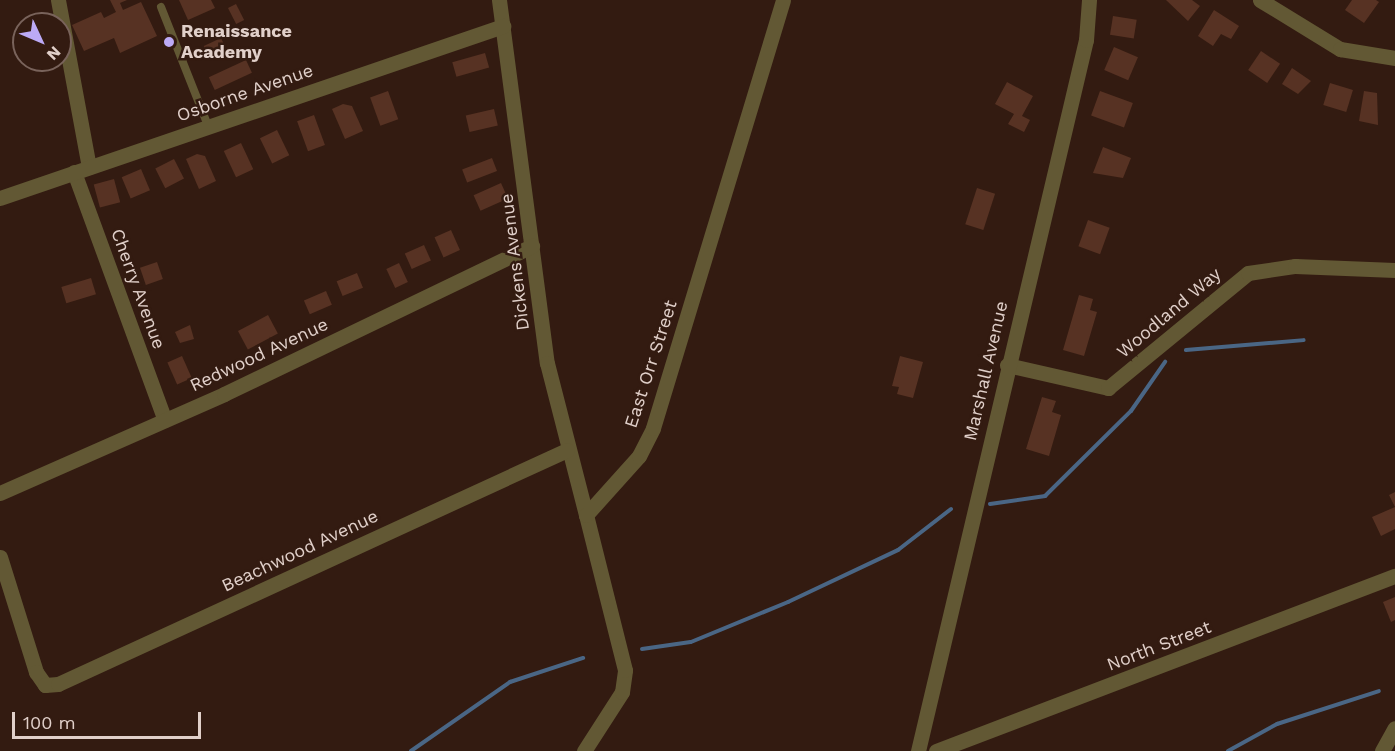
<!DOCTYPE html>
<html>
<head>
<meta charset="utf-8">
<style>
  body { margin:0 }
  #map { position:relative; width:1395px; height:751px; overflow:hidden; background:#331b11; font-family:"Work Sans",sans-serif }
  div>[style] { position:absolute }
  [style*='--x'] { left:calc(var(--x)*1px); top:calc(var(--y)*1px); width:calc(var(--w)*1px); rotate:calc(var(--a)*1deg) }
  .stream>* { height:4px; margin:-2px; padding:0 2px; transform-origin:2px; border-radius:2px; background:#4a6685 }
  .building>* { inset:0; background:#573223; transform-origin:0 0 }
  .service>* { height:8px; margin:-4px; padding:0 4px; transform-origin:4px; border-radius:4px; background:#625834 }
  .minor>* { height:15px; margin:-7.5px; padding:0 7.5px; transform-origin:7.5px; border-radius:7.5px; background:#625834 }
  .tertiary>* { height:15px; margin:-7.5px; padding:0 7.5px; transform-origin:7.5px; border-radius:7.5px; background:#625834 }
  .dots>* { width:16px; height:16px; translate:-50% -50%; box-sizing:border-box; border:3px solid #331b11; border-radius:50% }
  span { translate:-50% -50%; white-space:nowrap; text-align:center; line-height:1.15; -webkit-text-stroke:5px #331b11; paint-order:stroke }
  .poi-label { font-size:18px; color:#e1d0ca; font-weight:700 }
  .left { translate:0 -50%; text-align:left }
  .street-label { font-size:18px; color:#e1d0ca }
  .north { position:absolute; left:12px; top:12px; width:60px; height:60px; box-sizing:border-box; background:#331b11; border:2px solid #79635b; border-radius:50%; rotate:134deg; font-size:16px; font-weight:700; line-height:24px; text-align:center; color:#e1d0ca }
  .north::after { content:''; display:block; margin:auto; width:21px; height:27px; background:#bcaaf6; clip-path:polygon(50% 0,100% 100%,50% 72%,0 100%) }
  .scale { position:absolute; left:12px; top:712px; width:189px; height:27px; box-sizing:border-box; border:3px solid #e1d0ca; border-top:0; padding-left:8px; font-size:18px; line-height:21px; white-space:nowrap; color:#e1d0ca; -webkit-text-stroke:4px #331b11; paint-order:stroke }
</style>
</head>
<body>
<div id="map">
  <div class="stream">
    <i style="--x:1186;--y:350;--w:118;--a:-4.8"></i>
    <i style="--x:990;--y:504;--w:56;--a:-8.3"></i>
    <i style="--x:1045;--y:496;--w:121;--a:-44.7"></i>
    <i style="--x:1131;--y:411;--w:60;--a:-55.2"></i>
    <i style="--x:642;--y:649;--w:49;--a:-8.1"></i>
    <i style="--x:691;--y:642;--w:105;--a:-22.4"></i>
    <i style="--x:788;--y:602;--w:122;--a:-25.3"></i>
    <i style="--x:898;--y:550;--w:67;--a:-37.7"></i>
    <i style="--x:411;--y:751;--w:121;--a:-34.9"></i>
    <i style="--x:510;--y:682;--w:77;--a:-18.2"></i>
    <i style="--x:1228;--y:751;--w:56;--a:-28.9"></i>
    <i style="--x:1277;--y:724;--w:107;--a:-17.9"></i>
  </div>
  <div class="building">
    <i style="clip-path:polygon(110px 0,127px 0,120px 3px,123px 10px,141px 2px,157px 36px,120px 53px,114px 38px,84px 51px,72px 25px,101px 12px,104px 18px,116px 12px)"></i>
    <i style="clip-path:polygon(179px 0,211px 0,215px 8px,188px 20px)"></i>
    <i style="clip-path:polygon(1166px 0,1192px 0,1200px 6px,1188px 21px)"></i>
    <i style="clip-path:polygon(1352px 0,1376px 0,1379px 2px,1364px 23px,1345px 10px)"></i>
    <i style="left:236px;top:4px;width:18px;height:9px;rotate:63deg"></i>
    <i style="clip-path:polygon(1214px 10px,1239px 26px,1231px 39px,1221px 34px,1213px 46px,1198px 36px)"></i>
    <i style="left:1113px;top:16px;width:24px;height:19px;rotate:9deg"></i>
    <i style="left:221px;top:38px;width:14px;height:19px;rotate:65deg"></i>
    <i style="left:1114px;top:47px;width:26px;height:25px;rotate:23deg"></i>
    <i style="left:1261px;top:51px;width:23px;height:23px;rotate:34deg"></i>
    <i style="left:485px;top:53px;width:15px;height:34px;rotate:74deg"></i>
    <i style="left:246px;top:60px;width:14px;height:41px;rotate:65deg"></i>
    <i style="clip-path:polygon(1292px 68px,1311px 81px,1298px 94px,1282px 84px)"></i>
    <i style="clip-path:polygon(1007px 82px,1033px 96px,1022px 116px,1030px 120px,1024px 132px,1008px 124px,1014px 114px,995px 104px)"></i>
    <i style="left:1330px;top:83px;width:24px;height:23px;rotate:17deg"></i>
    <i style="left:388px;top:91px;width:30px;height:19px;rotate:70deg"></i>
    <i style="left:1100px;top:91px;width:35px;height:26px;rotate:20deg"></i>
    <i style="clip-path:polygon(1364px 91px,1377px 93px,1378px 125px,1359px 121px)"></i>
    <i style="clip-path:polygon(343px 104px,352px 106px,363px 131px,345px 139px,332px 109px)"></i>
    <i style="left:494px;top:109px;width:17px;height:29px;rotate:77deg"></i>
    <i style="left:314px;top:115px;width:32px;height:18px;rotate:70deg"></i>
    <i style="left:277px;top:130px;width:28px;height:19px;rotate:64deg"></i>
    <i style="left:241px;top:143px;width:29px;height:19px;rotate:65deg"></i>
    <i style="clip-path:polygon(1103px 147px,1131px 158px,1123px 178px,1093px 173px)"></i>
    <i style="clip-path:polygon(197px 154px,205px 156px,216px 181px,199px 189px,186px 159px)"></i>
    <i style="left:492px;top:158px;width:14px;height:32px;rotate:69deg"></i>
    <i style="left:174px;top:159px;width:22px;height:21px;rotate:63deg"></i>
    <i style="left:141px;top:169px;width:23px;height:21px;rotate:67deg"></i>
    <i style="left:114px;top:179px;width:24px;height:21px;rotate:75deg"></i>
    <i style="left:501px;top:183px;width:17px;height:30px;rotate:66deg"></i>
    <i style="left:977px;top:188px;width:19px;height:38px;rotate:18deg"></i>
    <i style="left:1088px;top:220px;width:23px;height:28px;rotate:20deg"></i>
    <i style="left:451px;top:230px;width:22px;height:18px;rotate:66deg"></i>
    <i style="left:424px;top:245px;width:17px;height:21px;rotate:66deg"></i>
    <i style="left:157px;top:262px;width:18px;height:18px;rotate:71deg"></i>
    <i style="left:399px;top:263px;width:21px;height:14px;rotate:65deg"></i>
    <i style="left:357px;top:273px;width:16px;height:22px;rotate:68deg"></i>
    <i style="left:91px;top:278px;width:17px;height:31px;rotate:73deg"></i>
    <i style="left:326px;top:291px;width:15px;height:24px;rotate:67deg"></i>
    <i style="clip-path:polygon(1079px 295px,1093px 299px,1090px 310px,1097px 312px,1084px 356px,1063px 350px)"></i>
    <i style="left:268px;top:315px;width:21px;height:34px;rotate:62deg"></i>
    <i style="clip-path:polygon(190px 325px,194px 339px,180px 343px,175px 332px)"></i>
    <i style="left:182px;top:356px;width:24px;height:16px;rotate:66deg"></i>
    <i style="clip-path:polygon(900px 356px,923px 362px,913px 398px,897px 394px,899px 387px,892px 386px)"></i>
    <i style="clip-path:polygon(1042px 397px,1056px 401px,1052px 412px,1061px 415px,1049px 456px,1026px 449px)"></i>
    <i style="clip-path:polygon(1395px 492px,1395px 529px,1381px 536px,1372px 517px,1395px 507px,1389px 495px)"></i>
    <i style="clip-path:polygon(1395px 597px,1395px 620px,1391px 622px,1383px 602px)"></i>
  </div>
  <div class="service">
    <i style="--x:161;--y:7;--w:128;--a:68.4"></i>
  </div>
  <div class="minor">
    <i style="--x:58;--y:0;--w:170;--a:79.5"></i>
    <i style="--x:499;--y:0;--w:366;--a:82.5"></i>
    <i style="--x:547;--y:363;--w:157;--a:75.6"></i>
    <i style="--x:1260;--y:0;--w:94;--a:31.5"></i>
    <i style="--x:1340;--y:49;--w:56;--a:9.3"></i>
    <i style="--x:74;--y:172;--w:264;--a:69.9"></i>
    <i style="--x:0;--y:198;--w:532;--a:-18.88"></i>
    <i style="--x:1007;--y:365;--w:104;--a:12.8"></i>
    <i style="--x:1108;--y:388;--w:181;--a:-39.4"></i>
    <i style="--x:1248;--y:273;--w:48;--a:-8.5"></i>
    <i style="--x:1295;--y:266;--w:100;--a:2.3"></i>
    <i style="--x:0;--y:493;--w:245;--a:-23.8"></i>
    <i style="--x:224;--y:394;--w:342;--a:-25.7"></i>
    <i style="--x:0;--y:557;--w:121;--a:72.6"></i>
    <i style="--x:36;--y:672;--w:16;--a:55"></i>
    <i style="--x:45;--y:685;--w:13;--a:-4"></i>
    <i style="--x:58;--y:684;--w:560;--a:-24.69"></i>
    <i style="--x:918;--y:751;--w:731;--a:-76.71"></i>
    <i style="--x:1086;--y:40;--w:40;--a:-85.7"></i>
  </div>
  <div class="tertiary">
    <i style="--x:584;--y:751;--w:70;--a:-57.2"></i>
    <i style="--x:622;--y:692;--w:22;--a:-82"></i>
    <i style="--x:625;--y:670;--w:160;--a:-104.1"></i>
    <i style="--x:586;--y:515;--w:79;--a:-48.1"></i>
    <i style="--x:639;--y:456;--w:31;--a:-63"></i>
    <i style="--x:653;--y:428;--w:447;--a:-73.1"></i>
    <i style="--x:936;--y:751;--w:491;--a:-20.9"></i>
    <i style="--x:1382;--y:751;--w:26;--a:-61"></i>
  </div>
  <div class="dots">
    <i style="left:169px;top:42px;background:#bcaaf6"></i>
  </div>
  <div class="poi-label">
    <span class="left" style="left:181px;top:42px">Renaissance<br>Academy</span>
  </div>
  <div class="street-label">
    <span style="left:245px;top:93px;rotate:-19deg">Osborne Avenue</span>
    <span style="left:515px;top:262px;rotate:-97deg">Dickens Avenue</span>
    <span style="left:138px;top:289px;rotate:70deg">Cherry Avenue</span>
    <span style="left:1169px;top:313px;rotate:-40deg">Woodland Way</span>
    <span style="left:259px;top:355px;rotate:-25deg">Redwood Avenue</span>
    <span style="left:651px;top:364px;rotate:-72deg">East Orr Street</span>
    <span style="left:986px;top:371px;rotate:-77deg">Marshall Avenue</span>
    <span style="left:300px;top:551px;rotate:-25deg">Beachwood Avenue</span>
    <span style="left:1159px;top:646px;rotate:-21deg">North Street</span>
  </div>
  <div class="north">N</div>
  <div class="scale">100 m</div>
</div>
</body>
</html>
